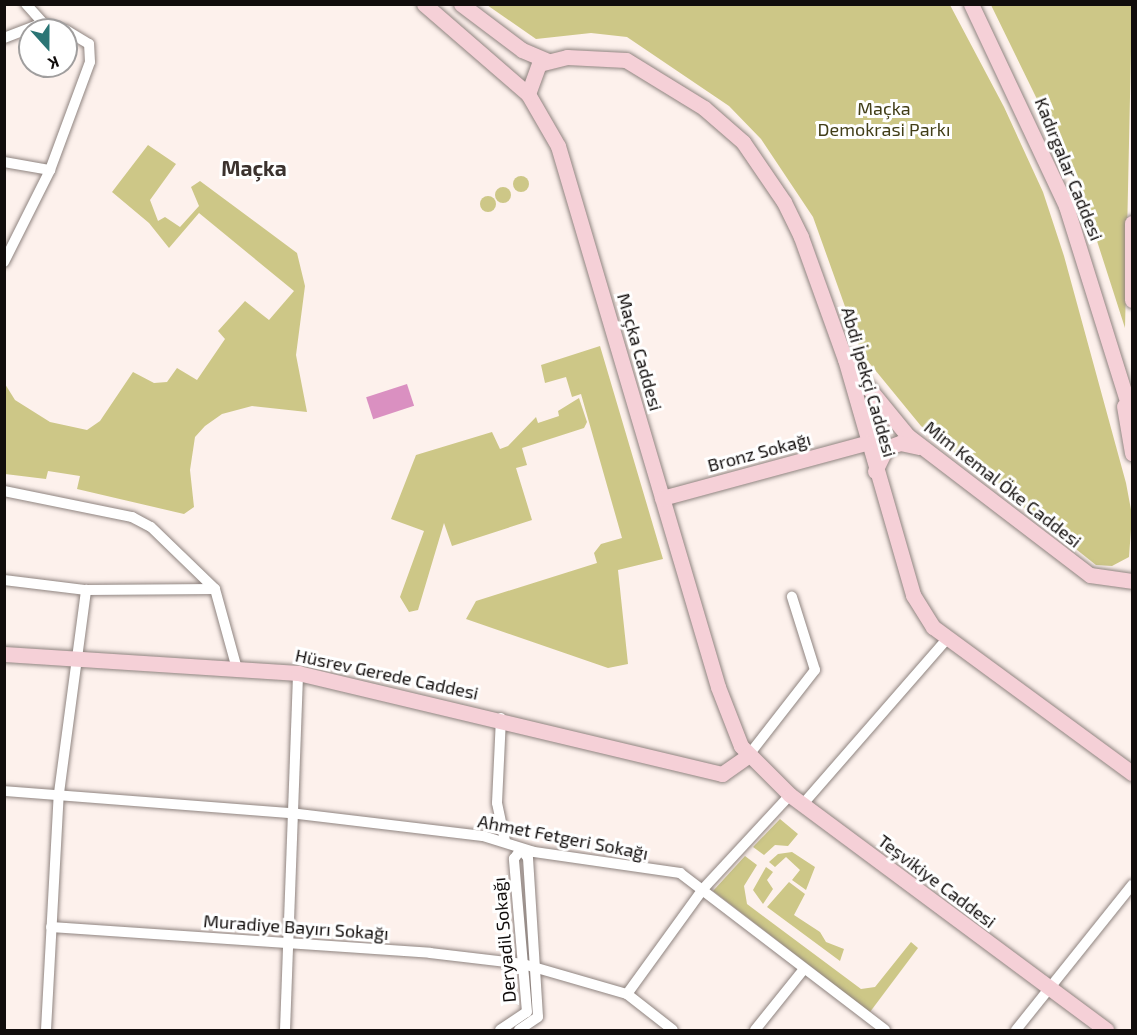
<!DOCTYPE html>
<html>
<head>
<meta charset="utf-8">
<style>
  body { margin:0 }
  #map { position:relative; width:1137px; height:1035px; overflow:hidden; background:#fdf1ec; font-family:"Exo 2",sans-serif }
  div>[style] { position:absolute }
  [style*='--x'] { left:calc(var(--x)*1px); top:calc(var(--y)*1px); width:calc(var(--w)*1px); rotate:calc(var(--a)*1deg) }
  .green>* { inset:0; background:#cdc787 }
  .round { border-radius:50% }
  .water>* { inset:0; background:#da90c1; transform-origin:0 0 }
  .roads { filter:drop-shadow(0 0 2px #8f8480) drop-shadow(0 0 2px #8f8480) }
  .street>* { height:10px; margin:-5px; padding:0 5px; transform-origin:5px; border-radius:5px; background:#fff }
  .secondary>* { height:15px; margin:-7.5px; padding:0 7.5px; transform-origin:7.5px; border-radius:7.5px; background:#f5d0d7 }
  span { translate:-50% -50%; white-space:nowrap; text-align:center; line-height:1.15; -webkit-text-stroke:6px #fff; paint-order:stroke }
  .park-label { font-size:18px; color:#413d17 }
  .street-label { font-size:18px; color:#110d0c }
  .quarter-label { font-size:21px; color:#3b322e; font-weight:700 }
  .frame { position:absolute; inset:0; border:6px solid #110d0c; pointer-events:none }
  .north { position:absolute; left:18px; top:18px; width:60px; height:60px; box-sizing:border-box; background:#fff; border:2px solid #a09e9e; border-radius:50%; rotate:159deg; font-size:16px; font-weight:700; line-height:24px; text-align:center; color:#110d0c }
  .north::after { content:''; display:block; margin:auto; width:21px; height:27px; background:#2b7575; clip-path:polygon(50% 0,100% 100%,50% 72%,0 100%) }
</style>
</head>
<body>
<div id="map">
  <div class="green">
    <i style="clip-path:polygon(487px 5px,950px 5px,1004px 107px,1043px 192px,1064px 256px,1126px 483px,1132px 515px,1129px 557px,1112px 566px,1096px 565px,921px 426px,862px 354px,813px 217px,761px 139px,729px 106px,627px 37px,591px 33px,536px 39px)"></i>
    <i style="clip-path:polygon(991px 5px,1132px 5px,1125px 328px,1079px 185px)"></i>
    <i style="clip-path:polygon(148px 145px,176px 164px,150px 200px,158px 221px,165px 217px,180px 227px,199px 206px,191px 187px,200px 181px,297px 253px,305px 286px,296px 355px,307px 412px,252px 406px,222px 414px,205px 426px,195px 437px,190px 470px,194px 507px,184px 514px,77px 489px,80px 476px,48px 471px,46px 479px,5px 474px,5px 384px,15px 400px,50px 422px,87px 430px,100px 421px,133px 372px,154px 383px,167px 382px,177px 368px,197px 380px,225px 339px,218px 331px,245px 301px,269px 320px,294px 291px,199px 213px,169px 248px,149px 223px,112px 192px)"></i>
    <i class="round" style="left:513px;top:176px;width:16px;height:16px"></i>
    <i class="round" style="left:495px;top:187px;width:16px;height:16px"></i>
    <i class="round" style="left:480px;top:196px;width:16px;height:16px"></i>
    <i style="clip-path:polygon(600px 346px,663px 559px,618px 570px,628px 664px,608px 668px,466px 619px,476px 601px,597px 563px,594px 553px,601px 544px,622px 538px,581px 394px,572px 397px,566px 377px,545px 383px,541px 365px)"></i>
    <i style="clip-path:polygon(579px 398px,587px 422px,584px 428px,522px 448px,527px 465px,516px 468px,532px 520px,452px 546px,444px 523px,418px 610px,409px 612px,400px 597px,424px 531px,391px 519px,416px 455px,492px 432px,500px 449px,508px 446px,536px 417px,538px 423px,559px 416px,558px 411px)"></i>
    <i style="clip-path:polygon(780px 819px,798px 834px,788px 846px,775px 845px,764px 855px,753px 847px)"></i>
    <i style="clip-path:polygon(792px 852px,815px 867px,806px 890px,792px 880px,800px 870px,786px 857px,775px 867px,769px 862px,778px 854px)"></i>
    <i style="clip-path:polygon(745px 856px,757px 865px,744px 886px,747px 904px,861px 989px,875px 987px,911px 942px,918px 948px,870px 1012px,713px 891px)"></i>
    <i style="clip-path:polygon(766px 867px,773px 872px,767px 880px,773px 889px,763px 904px,753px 890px)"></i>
    <i style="clip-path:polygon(789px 882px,805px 894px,794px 915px,820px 932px,826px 942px,844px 949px,840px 961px,767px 907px)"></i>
  </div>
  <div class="water">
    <i style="left:407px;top:384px;width:23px;height:43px;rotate:72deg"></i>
  </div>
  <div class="roads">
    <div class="street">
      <i style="--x:26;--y:4;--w:25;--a:48"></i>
      <i style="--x:43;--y:23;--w:23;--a:18"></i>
      <i style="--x:4;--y:38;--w:42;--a:-21"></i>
      <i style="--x:4;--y:162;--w:47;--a:9.9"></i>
      <i style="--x:4;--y:262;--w:103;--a:-63.4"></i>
      <i style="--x:50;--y:170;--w:115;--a:-69.7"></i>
      <i style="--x:90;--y:62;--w:18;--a:-93"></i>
      <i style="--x:89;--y:44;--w:27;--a:-149"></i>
      <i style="--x:4;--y:491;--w:131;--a:11.5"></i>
      <i style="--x:132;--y:517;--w:21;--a:28"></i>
      <i style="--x:151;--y:527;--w:89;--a:44.1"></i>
      <i style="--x:215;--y:589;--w:83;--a:74.6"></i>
      <i style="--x:4;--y:580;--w:83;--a:7"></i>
      <i style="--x:86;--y:590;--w:129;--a:-0.4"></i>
      <i style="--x:501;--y:718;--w:85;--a:92.7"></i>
      <i style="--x:497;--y:803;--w:38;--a:78"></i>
      <i style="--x:748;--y:756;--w:109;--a:-52.1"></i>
      <i style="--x:815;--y:670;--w:77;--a:-107.5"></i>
      <i style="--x:4;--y:791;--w:287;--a:4.4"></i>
      <i style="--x:290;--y:813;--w:194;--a:6.8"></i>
      <i style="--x:483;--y:836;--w:53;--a:17.4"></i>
      <i style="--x:534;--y:852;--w:148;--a:8.2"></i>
      <i style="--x:680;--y:873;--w:258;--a:37.4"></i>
      <i style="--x:803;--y:804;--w:220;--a:-48.9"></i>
      <i style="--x:51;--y:927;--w:380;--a:3.9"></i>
      <i style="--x:430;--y:953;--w:94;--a:6.7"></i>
      <i style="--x:523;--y:964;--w:108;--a:16.1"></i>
      <i style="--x:627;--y:994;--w:58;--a:38"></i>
      <i style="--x:627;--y:994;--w:130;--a:-54.1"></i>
      <i style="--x:703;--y:889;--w:128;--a:-47.2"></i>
      <i style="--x:46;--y:1030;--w:237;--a:-86.9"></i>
      <i style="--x:59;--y:793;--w:205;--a:-82.4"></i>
      <i style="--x:285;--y:1030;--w:357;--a:-87.9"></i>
      <i style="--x:500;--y:1030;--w:32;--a:-34"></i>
      <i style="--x:527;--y:1012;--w:154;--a:-94.9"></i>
      <i style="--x:514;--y:859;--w:12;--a:-55"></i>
      <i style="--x:521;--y:849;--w:11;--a:52"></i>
      <i style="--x:528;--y:858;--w:159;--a:86.4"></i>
      <i style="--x:538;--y:1017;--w:23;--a:146"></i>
      <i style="--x:755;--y:1030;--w:78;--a:-51.2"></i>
      <i style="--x:1016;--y:1030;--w:186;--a:-51.3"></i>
    </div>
    <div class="secondary">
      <i style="--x:424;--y:4;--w:138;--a:40.9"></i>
      <i style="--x:528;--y:94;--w:60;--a:60"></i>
      <i style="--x:558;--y:146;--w:564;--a:73.52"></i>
      <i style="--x:718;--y:687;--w:63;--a:68.7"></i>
      <i style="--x:741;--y:746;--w:69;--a:45"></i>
      <i style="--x:790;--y:795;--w:394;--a:36.6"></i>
      <i style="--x:461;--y:4;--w:76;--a:37"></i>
      <i style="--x:522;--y:50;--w:28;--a:23"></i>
      <i style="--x:971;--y:4;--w:223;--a:64.8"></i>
      <i style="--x:1066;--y:206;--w:221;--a:72.6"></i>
      <i style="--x:528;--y:94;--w:32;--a:-70"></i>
      <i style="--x:539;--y:64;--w:29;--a:-14"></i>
      <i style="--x:567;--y:57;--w:59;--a:2.9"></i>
      <i style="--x:626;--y:60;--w:92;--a:31.6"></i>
      <i style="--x:704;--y:108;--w:52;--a:41.1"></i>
      <i style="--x:743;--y:142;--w:73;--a:55.7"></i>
      <i style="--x:784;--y:202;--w:39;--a:64"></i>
      <i style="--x:801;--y:237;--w:130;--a:70.2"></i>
      <i style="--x:845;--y:359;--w:246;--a:73.9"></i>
      <i style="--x:913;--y:595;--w:38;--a:58"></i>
      <i style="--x:933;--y:627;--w:247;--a:36.3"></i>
      <i style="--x:1132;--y:223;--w:77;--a:90"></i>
      <i style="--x:848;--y:363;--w:94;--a:50.6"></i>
      <i style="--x:908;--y:436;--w:229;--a:37.4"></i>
      <i style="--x:1090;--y:575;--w:42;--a:8.1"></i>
      <i style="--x:1124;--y:406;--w:48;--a:80.3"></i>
      <i style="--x:875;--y:471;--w:25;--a:-64"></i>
      <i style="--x:886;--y:448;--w:15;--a:-20"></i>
      <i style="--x:900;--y:443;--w:19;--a:12"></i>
      <i style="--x:662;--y:498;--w:211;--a:-15.1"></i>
      <i style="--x:4;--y:654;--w:295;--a:3.7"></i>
      <i style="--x:298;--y:673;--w:436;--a:13.4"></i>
      <i style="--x:722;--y:774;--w:32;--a:-35"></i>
    </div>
  </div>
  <div class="park-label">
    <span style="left:884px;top:119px">Maçka<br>Demokrasi Parkı</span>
  </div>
  <div class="street-label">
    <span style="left:1069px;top:169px;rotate:68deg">Kadırgalar Caddesi</span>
    <span style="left:640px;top:352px;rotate:74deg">Maçka Caddesi</span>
    <span style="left:869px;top:382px;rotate:74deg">Abdi İpekçi Caddesi</span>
    <span style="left:759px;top:452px;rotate:-15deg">Bronz Sokağı</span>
    <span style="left:1003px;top:484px;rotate:38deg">Mim Kemal Öke Caddesi</span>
    <span style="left:387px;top:674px;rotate:12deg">Hüsrev Gerede Caddesi</span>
    <span style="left:563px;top:837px;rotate:11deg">Ahmet Fetgeri Sokağı</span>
    <span style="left:937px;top:881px;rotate:37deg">Teşvikiye Caddesi</span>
    <span style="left:296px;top:927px;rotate:4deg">Muradiye Bayırı Sokağı</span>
    <span style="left:504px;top:940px;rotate:-95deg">Deryadil Sokağı</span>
  </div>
  <div class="quarter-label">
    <span style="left:254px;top:168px">Maçka</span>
  </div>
  <div class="frame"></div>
  <div class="north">K</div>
</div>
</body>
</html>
